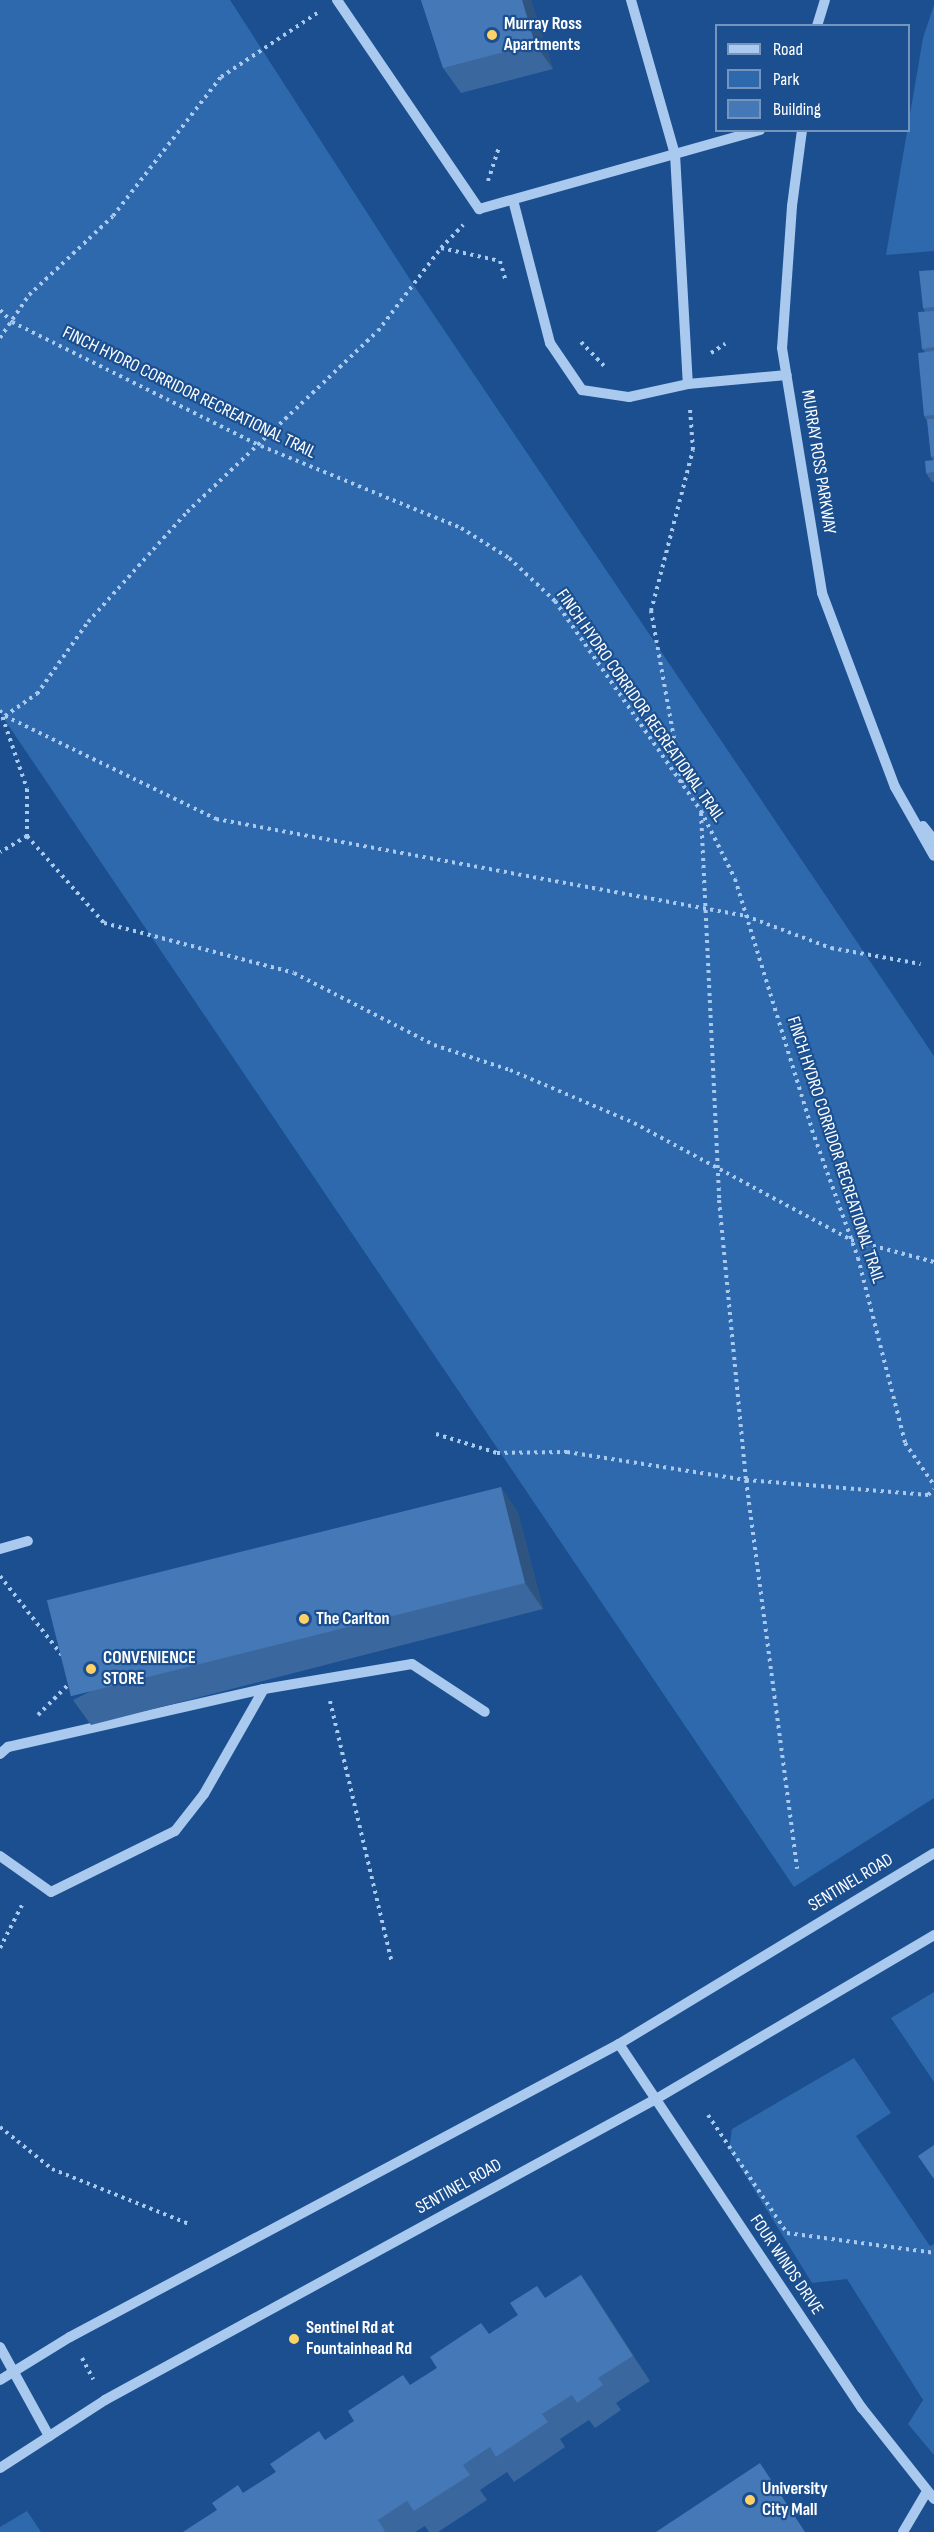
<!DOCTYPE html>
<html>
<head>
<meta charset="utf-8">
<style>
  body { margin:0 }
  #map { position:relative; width:934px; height:2532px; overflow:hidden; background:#1b4f8f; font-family:"Sofia Sans Condensed",sans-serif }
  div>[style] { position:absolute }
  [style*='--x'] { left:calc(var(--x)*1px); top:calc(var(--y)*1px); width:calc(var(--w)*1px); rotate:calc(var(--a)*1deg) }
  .green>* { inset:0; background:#2e69ad }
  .path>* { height:4px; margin-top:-2px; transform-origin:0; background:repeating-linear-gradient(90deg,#a9c9ee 0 3px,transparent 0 7.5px) }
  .minor>* { height:10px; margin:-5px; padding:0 5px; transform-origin:5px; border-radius:5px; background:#a9c9ee }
  .wall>* { inset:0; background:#3a679d }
  .shaded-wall>* { inset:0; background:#305480 }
  .building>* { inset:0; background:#4478b7; transform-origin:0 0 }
  .dots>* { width:16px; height:16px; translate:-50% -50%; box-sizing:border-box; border:3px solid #1b4f8f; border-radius:50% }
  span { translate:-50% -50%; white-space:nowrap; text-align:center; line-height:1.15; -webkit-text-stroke:4.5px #1b4f8f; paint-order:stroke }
  .poi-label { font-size:18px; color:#fff; font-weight:700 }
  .left { translate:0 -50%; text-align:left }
  .street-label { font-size:18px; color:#fff }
  .legend { position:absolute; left:715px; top:24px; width:195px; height:108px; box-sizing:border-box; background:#1b4f8f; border:2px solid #7695bc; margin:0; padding:8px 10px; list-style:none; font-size:18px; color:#fff }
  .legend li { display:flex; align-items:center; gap:12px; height:30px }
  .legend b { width:30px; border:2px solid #7695bc }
</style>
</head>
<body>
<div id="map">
  <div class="green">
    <i style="clip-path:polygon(0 0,230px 0,413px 284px,934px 1056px,934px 1798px,794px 1887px,0 713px)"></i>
    <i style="clip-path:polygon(934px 5px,934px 251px,886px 255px,923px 38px)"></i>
    <i style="clip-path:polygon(934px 1992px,934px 2082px,891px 2018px)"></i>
    <i style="clip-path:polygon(854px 2058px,891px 2113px,856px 2136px,930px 2246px,934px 2244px,934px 2455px,908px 2424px,923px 2400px,847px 2279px,812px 2283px,729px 2149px,732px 2129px)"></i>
    <i style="clip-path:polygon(27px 2511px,41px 2532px,0 2532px,0 2527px)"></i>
  </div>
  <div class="path">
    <i style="--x:488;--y:181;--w:36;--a:-72"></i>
    <i style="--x:441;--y:248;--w:32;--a:-46"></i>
    <i style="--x:0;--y:310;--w:17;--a:45"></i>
    <i style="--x:12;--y:322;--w:278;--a:26.5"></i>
    <i style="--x:261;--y:446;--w:216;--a:22.3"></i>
    <i style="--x:461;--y:528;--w:57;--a:32"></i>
    <i style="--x:509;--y:558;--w:63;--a:43.1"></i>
    <i style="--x:555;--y:601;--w:256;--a:55.2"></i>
    <i style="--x:701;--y:811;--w:76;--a:63.4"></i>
    <i style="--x:735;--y:879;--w:263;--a:72.9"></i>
    <i style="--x:812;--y:1130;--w:136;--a:70.2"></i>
    <i style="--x:858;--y:1258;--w:191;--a:75.7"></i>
    <i style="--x:905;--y:1443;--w:51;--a:55.4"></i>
    <i style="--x:0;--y:338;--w:52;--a:-56"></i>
    <i style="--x:29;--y:295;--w:115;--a:-43.2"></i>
    <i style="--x:113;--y:216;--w:176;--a:-52.2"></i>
    <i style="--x:221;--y:77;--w:118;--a:-33.6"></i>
    <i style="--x:581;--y:342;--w:37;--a:46"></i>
    <i style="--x:711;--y:353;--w:17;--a:-33"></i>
    <i style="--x:0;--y:710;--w:83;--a:71.1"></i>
    <i style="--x:27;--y:789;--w:47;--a:90"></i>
    <i style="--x:27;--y:836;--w:31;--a:149"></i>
    <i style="--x:5;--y:716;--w:39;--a:-35"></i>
    <i style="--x:37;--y:694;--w:88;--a:-54.7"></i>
    <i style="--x:88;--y:622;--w:148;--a:-48"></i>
    <i style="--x:187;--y:512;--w:263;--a:-43.5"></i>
    <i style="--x:378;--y:331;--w:104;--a:-52.8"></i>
    <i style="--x:441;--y:248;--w:60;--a:12.4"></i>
    <i style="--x:500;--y:261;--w:22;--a:74"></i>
    <i style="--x:5;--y:716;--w:235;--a:26"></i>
    <i style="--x:216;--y:819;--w:539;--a:10.37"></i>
    <i style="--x:746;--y:916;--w:91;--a:20.6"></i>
    <i style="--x:831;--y:948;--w:91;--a:10.1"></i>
    <i style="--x:682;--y:783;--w:175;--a:-100.2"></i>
    <i style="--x:651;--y:611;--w:166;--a:-75.4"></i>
    <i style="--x:693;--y:450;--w:41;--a:-94.2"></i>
    <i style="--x:701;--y:813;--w:387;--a:87.3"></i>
    <i style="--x:719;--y:1200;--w:281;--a:84.5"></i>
    <i style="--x:746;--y:1480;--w:392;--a:82.5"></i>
    <i style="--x:27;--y:836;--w:116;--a:48.5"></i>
    <i style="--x:104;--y:923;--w:196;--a:14.7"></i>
    <i style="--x:294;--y:973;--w:157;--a:27.2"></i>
    <i style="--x:434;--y:1045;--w:80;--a:18.2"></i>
    <i style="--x:510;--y:1070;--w:135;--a:23.1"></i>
    <i style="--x:634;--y:1123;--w:247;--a:28.3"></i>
    <i style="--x:851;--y:1240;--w:86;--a:14.8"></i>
    <i style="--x:436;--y:1434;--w:64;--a:17.3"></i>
    <i style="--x:497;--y:1453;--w:70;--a:-0.8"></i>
    <i style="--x:567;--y:1452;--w:181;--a:8.9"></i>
    <i style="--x:746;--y:1480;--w:183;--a:4.7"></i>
    <i style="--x:928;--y:1495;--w:8;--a:-45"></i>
    <i style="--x:0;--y:1576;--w:104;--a:52"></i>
    <i style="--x:330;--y:1701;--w:266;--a:76.7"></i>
    <i style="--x:38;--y:1715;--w:47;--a:-45"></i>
    <i style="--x:0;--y:1948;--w:51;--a:-62.9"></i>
    <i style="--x:708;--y:2115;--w:142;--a:56.2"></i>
    <i style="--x:787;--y:2233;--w:148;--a:7.7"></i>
    <i style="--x:0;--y:2127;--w:67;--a:38.9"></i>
    <i style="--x:52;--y:2169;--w:148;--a:21.9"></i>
    <i style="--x:82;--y:2358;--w:24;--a:62"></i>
  </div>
  <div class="minor">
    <i style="--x:337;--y:0;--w:253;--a:55.8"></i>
    <i style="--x:479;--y:209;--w:292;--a:-15.7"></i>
    <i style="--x:631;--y:0;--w:160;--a:74.1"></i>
    <i style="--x:675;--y:154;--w:230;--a:86.8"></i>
    <i style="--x:688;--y:384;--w:99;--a:-5.2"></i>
    <i style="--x:817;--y:26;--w:27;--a:-73"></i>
    <i style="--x:802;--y:130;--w:77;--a:97.5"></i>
    <i style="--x:792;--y:206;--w:142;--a:94"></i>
    <i style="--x:782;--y:348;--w:248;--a:80.7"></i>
    <i style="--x:822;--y:593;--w:207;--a:69.4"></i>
    <i style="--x:895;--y:787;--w:79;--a:60.5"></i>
    <i style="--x:513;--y:200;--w:148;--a:75.5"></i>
    <i style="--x:550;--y:343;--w:57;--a:55.8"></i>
    <i style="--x:582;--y:390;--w:48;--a:8.5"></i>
    <i style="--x:629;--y:397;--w:60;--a:-12.4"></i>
    <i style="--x:923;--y:826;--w:18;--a:52"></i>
    <i style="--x:0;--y:1549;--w:29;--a:-16"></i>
    <i style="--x:0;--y:1754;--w:11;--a:-41"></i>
    <i style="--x:8;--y:1747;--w:262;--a:-12.8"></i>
    <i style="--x:0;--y:1856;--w:62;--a:35.2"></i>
    <i style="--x:51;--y:1892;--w:138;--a:-26.2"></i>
    <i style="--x:175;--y:1831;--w:47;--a:-51.9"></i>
    <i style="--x:204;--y:1794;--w:121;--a:-60.3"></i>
    <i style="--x:264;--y:1689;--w:150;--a:-9.6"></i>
    <i style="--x:412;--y:1664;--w:87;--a:33.3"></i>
    <i style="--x:619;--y:2044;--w:438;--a:56.3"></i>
    <i style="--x:862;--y:2408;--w:116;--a:51.6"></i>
    <i style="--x:0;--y:2347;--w:102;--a:61.2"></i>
    <i style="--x:0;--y:2380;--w:82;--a:-31.6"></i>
    <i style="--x:70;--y:2337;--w:622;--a:-28.09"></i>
    <i style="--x:619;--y:2044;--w:368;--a:-31.2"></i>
    <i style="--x:0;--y:2468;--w:125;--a:-32.9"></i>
    <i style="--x:105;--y:2400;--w:628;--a:-28.65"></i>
    <i style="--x:656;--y:2099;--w:323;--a:-30.5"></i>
    <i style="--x:903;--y:2532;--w:45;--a:-59.5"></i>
  </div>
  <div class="wall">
    <i style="clip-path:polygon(421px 0,531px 0,553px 69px,461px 93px,443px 68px)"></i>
    <i style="clip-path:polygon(934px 270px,934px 482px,932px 482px,926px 473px,933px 460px,931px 457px,927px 421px,924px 416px,925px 352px,922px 349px,925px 312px,923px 308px)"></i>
    <i style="clip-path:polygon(501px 1487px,518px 1513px,543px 1609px,91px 1725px,73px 1700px)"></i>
    <i style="clip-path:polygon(581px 2275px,598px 2300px,650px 2381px,616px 2403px,621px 2410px,595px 2428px,589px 2420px,560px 2439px,565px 2447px,514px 2482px,507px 2472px,480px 2490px,487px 2500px,438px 2532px,429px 2532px,425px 2526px,415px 2532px,183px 2532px)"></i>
  </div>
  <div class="shaded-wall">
    <i style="clip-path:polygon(522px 0,531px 0,553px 69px,535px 44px)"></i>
    <i style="clip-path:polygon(501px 1487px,518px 1513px,543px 1609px,525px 1583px)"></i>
    <i style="clip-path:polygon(581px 2275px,598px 2300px,650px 2381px,633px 2356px)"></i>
  </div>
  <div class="building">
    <i style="clip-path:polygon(421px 0,522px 0,535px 44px,443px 68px)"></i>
    <i style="clip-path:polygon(934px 270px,934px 307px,923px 308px,919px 271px)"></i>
    <i style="clip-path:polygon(934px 311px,934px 347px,922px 349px,918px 312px)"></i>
    <i style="clip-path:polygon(934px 351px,934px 415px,924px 416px,918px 353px)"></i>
    <i style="clip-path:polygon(927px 419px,934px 419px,934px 456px,931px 457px)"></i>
    <i style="clip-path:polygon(934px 460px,934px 472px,926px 473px,925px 461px)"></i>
    <i style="left:501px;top:1487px;width:99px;height:468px;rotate:76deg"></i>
    <i style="clip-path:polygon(934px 2145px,934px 2179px,918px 2156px)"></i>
    <i style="clip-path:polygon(581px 2275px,633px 2356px,598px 2378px,603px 2385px,577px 2403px,572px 2395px,542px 2414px,548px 2422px,496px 2457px,490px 2447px,463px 2465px,470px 2475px,414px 2511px,407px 2501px,378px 2520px,385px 2531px,384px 2532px,183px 2532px,217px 2510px,212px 2503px,238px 2485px,243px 2493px,276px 2472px,270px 2464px,319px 2431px,325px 2440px,354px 2421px,348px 2411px,403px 2375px,410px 2385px,437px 2368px,430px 2357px,481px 2323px,489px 2334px,518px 2315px,510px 2303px,537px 2286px,545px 2298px)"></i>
    <i style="clip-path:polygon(760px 2463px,805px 2532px,656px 2532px)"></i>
  </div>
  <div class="dots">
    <i style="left:492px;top:35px;background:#ffd166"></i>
    <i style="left:304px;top:1619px;background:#ffd166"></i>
    <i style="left:91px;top:1669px;background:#ffd166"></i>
    <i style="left:294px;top:2339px;background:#ffd166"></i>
    <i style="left:750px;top:2500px;background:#ffd166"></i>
  </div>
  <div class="poi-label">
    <span class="left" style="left:504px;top:35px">Murray Ross<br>Apartments</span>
    <span class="left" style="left:316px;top:1619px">The Carlton</span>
    <span class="left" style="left:103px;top:1669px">CONVENIENCE<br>STORE</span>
    <span class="left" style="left:306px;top:2339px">Sentinel Rd at<br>Fountainhead Rd</span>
    <span class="left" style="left:762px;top:2500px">University<br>City Mall</span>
  </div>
  <div class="street-label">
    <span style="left:189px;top:393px;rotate:26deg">FINCH HYDRO CORRIDOR RECREATIONAL TRAIL</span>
    <span style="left:818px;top:462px;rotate:81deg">MURRAY ROSS PARKWAY</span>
    <span style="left:640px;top:706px;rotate:55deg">FINCH HYDRO CORRIDOR RECREATIONAL TRAIL</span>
    <span style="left:835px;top:1150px;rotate:72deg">FINCH HYDRO CORRIDOR RECREATIONAL TRAIL</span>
    <span style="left:851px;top:1883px;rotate:-31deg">SENTINEL ROAD</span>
    <span style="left:459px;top:2187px;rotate:-29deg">SENTINEL ROAD</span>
    <span style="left:786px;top:2265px;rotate:56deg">FOUR WINDS DRIVE</span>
  </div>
  <ul class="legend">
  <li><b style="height:8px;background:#a9c9ee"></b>Road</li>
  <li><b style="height:16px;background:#2e69ad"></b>Park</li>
  <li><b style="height:16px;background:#4478b7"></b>Building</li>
  </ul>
</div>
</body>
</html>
